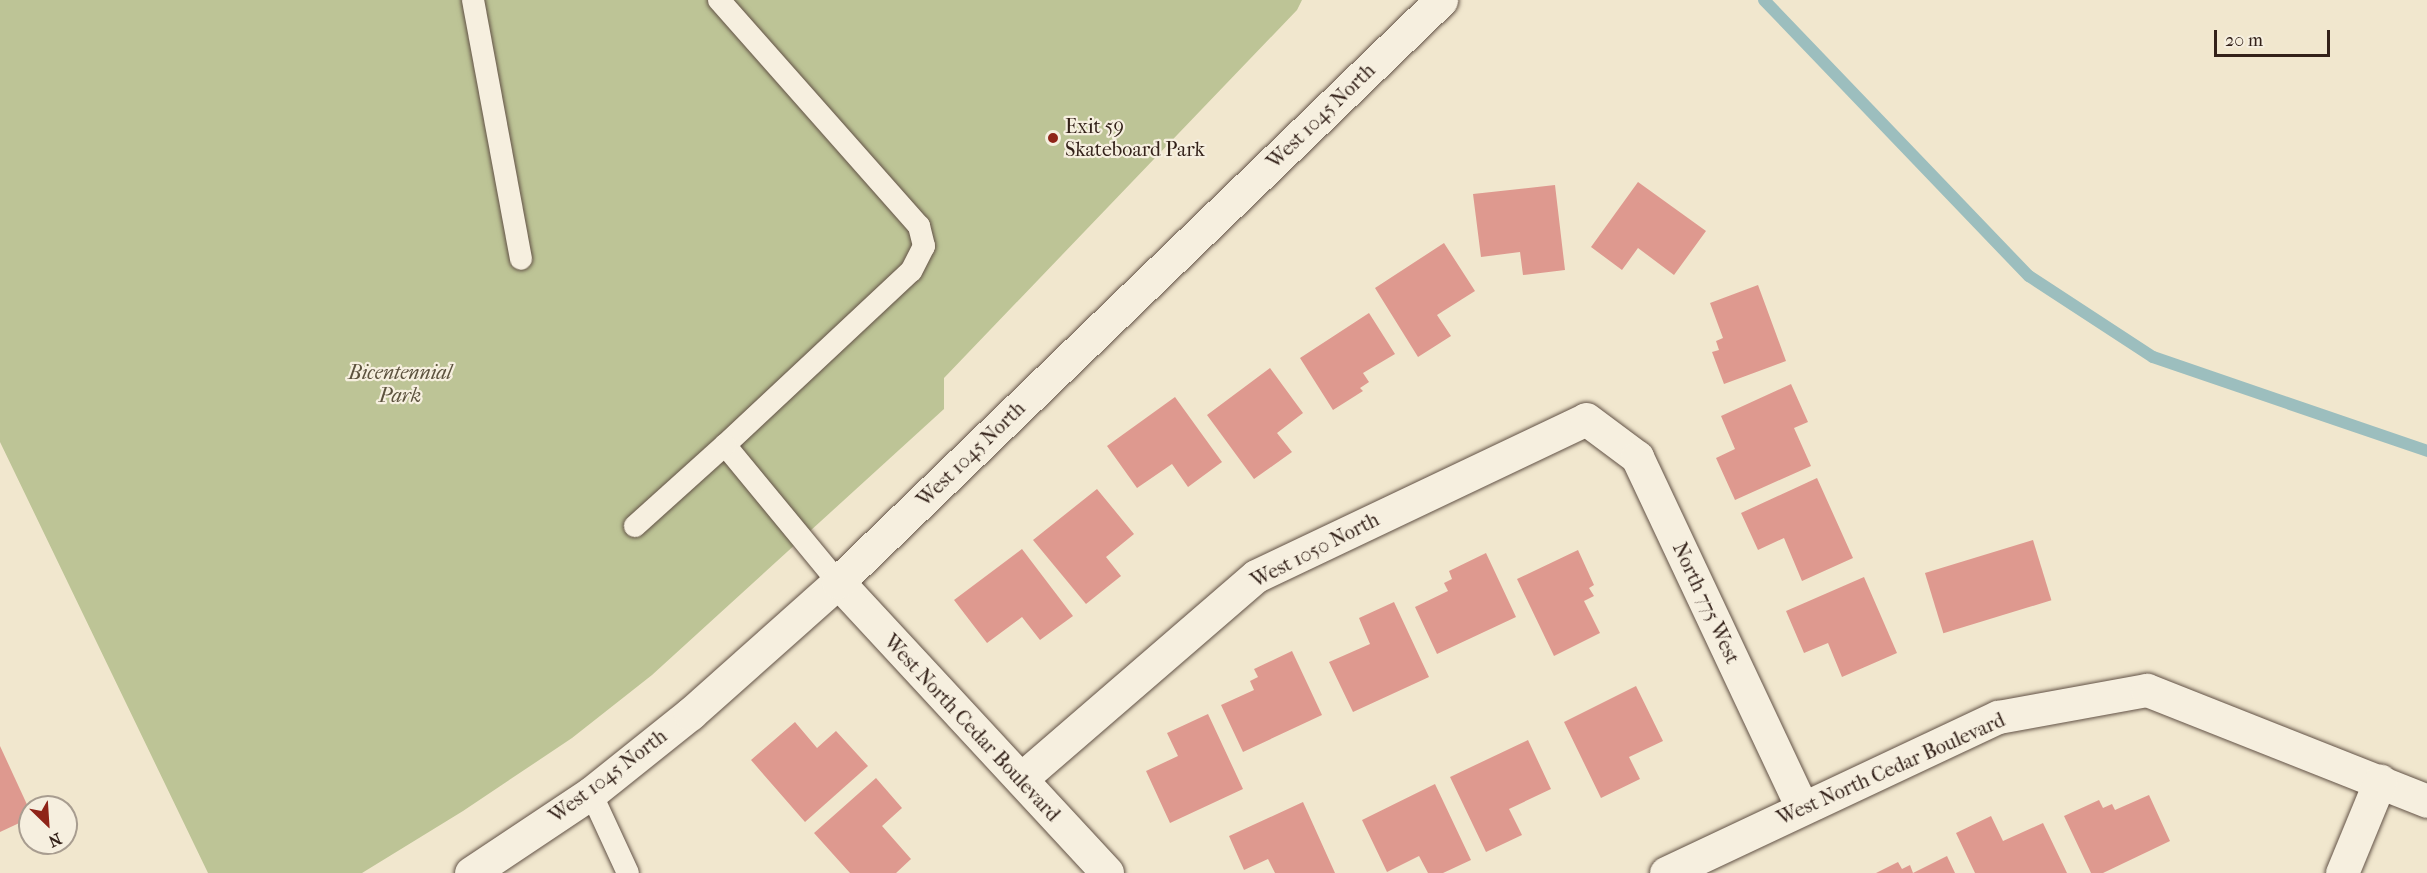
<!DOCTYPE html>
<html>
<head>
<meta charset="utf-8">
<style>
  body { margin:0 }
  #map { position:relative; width:2427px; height:873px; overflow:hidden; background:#f1e7ce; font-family:"IM FELL French Canon",serif }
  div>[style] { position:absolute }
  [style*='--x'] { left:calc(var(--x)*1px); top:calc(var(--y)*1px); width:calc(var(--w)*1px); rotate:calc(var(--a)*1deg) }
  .green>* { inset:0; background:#bdc496 }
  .stream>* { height:12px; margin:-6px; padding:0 6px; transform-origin:6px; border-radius:6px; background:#9cbebe }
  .building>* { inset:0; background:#de998f; transform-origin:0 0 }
  .roads { filter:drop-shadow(0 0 2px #625246) drop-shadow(0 0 2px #625246) }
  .lane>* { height:22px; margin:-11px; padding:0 11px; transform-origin:11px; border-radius:11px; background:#f6efdf }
  .street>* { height:33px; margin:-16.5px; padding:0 16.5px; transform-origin:16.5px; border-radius:16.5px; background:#f6efdf }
  .secondary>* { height:33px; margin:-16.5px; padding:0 16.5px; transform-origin:16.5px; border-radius:16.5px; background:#f6efdf }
  .dots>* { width:16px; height:16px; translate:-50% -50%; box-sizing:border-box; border:3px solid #f6efdf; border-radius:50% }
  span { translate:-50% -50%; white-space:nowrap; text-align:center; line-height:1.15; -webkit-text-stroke:4.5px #f6efdf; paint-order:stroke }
  .street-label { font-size:20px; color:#332119 }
  .poi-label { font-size:20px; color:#332119 }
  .left { translate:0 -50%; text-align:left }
  .park-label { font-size:20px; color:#5c523e; font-style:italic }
  .north { position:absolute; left:18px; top:795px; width:60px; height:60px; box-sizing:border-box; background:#f6efdf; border:2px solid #a89d90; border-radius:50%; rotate:155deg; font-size:16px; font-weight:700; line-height:24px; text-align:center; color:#332119 }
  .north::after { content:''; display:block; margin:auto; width:21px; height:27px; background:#8f2418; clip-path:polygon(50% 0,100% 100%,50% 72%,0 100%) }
  .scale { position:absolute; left:2214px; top:30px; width:116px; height:27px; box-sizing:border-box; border:3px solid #332119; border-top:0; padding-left:8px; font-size:18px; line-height:21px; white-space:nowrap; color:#332119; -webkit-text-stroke:4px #f6efdf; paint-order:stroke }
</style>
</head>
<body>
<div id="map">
  <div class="green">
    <i style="clip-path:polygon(0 0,1302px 0,1297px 10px,944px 378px,944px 409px,652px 675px,572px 738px,463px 811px,362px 873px,208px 873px,0 442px)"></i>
  </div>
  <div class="stream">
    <i style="--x:1764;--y:0;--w:383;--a:46.2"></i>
    <i style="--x:2029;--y:276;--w:148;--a:33.2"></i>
    <i style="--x:2153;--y:357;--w:290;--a:18.9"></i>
  </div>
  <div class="building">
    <i style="clip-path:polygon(1638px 182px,1706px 231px,1674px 275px,1638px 248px,1622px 270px,1591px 247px)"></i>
    <i style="clip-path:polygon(1555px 185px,1565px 270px,1523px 275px,1520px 252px,1481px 257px,1473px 194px)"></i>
    <i style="clip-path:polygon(1444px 243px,1475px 291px,1437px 315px,1451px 336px,1418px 357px,1375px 288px)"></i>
    <i style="clip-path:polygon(1758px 285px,1786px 361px,1724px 384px,1712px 352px,1719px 350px,1716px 341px,1723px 338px,1710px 303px)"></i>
    <i style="clip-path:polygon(1369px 313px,1395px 354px,1363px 373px,1369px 382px,1360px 388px,1363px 391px,1333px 410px,1300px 358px)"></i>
    <i style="clip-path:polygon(1270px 368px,1303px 413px,1277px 433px,1292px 452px,1254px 479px,1207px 415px)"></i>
    <i style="clip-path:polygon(1791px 384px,1808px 422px,1794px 428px,1811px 466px,1735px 500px,1716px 458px,1735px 449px,1721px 416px)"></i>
    <i style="clip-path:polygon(1175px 397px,1222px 462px,1188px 487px,1172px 464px,1137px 488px,1107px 446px)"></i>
    <i style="clip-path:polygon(1817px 478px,1853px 558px,1802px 581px,1784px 538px,1758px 550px,1741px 513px)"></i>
    <i style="clip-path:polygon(1097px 489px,1134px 534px,1106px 557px,1121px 576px,1086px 604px,1033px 540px)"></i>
    <i style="left:2033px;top:540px;width:63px;height:113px;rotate:73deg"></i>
    <i style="clip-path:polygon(1022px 549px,1073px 616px,1040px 640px,1022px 617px,987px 643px,954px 600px)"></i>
    <i style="clip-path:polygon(1578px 550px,1594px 585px,1589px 588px,1594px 596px,1584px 601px,1600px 633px,1554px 656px,1517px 579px)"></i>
    <i style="clip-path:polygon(1486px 553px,1516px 617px,1437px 654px,1415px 607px,1448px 591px,1444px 583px,1452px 579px,1449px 571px)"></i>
    <i style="clip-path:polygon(1864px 577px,1897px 653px,1842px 677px,1828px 643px,1804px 653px,1786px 611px)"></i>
    <i style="clip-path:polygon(1394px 602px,1429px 677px,1353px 712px,1329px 662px,1370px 644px,1359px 618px)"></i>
    <i style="clip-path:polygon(1292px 651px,1322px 715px,1243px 752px,1221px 705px,1254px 690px,1250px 681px,1258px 677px,1254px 669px)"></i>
    <i style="clip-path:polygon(1636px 686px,1663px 741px,1629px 757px,1640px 779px,1601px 798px,1564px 722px)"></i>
    <i style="clip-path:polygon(1208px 714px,1243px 789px,1170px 823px,1146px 771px,1178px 756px,1167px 733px)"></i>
    <i style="clip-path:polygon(795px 722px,817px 748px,836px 731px,868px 766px,805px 822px,751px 760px)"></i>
    <i style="clip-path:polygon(1528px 740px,1551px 789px,1509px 809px,1522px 835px,1486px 852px,1450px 777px)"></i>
    <i style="clip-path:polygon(0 746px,30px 811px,30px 818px,0 832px)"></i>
    <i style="clip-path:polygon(876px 778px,902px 808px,882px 826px,911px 859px,896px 873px,850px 873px,814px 833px)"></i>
    <i style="clip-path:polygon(1435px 784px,1471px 860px,1443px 873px,1428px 873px,1419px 856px,1387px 872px,1362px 820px)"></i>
    <i style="clip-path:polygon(2149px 795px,2170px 841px,2103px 873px,2091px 873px,2064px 816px,2099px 800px,2103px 808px,2112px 804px,2115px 810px)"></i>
    <i style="clip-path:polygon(1303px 802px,1335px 873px,1275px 873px,1268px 859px,1244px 870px,1229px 836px)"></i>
    <i style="clip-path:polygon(1991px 816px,2003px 841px,2043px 823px,2067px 873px,1975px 873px,1956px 833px)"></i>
    <i style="clip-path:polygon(1947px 856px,1955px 873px,1876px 873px,1898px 862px,1902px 869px,1910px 865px,1913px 873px)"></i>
  </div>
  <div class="roads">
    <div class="lane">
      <i style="--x:473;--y:0;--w:263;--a:79.5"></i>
      <i style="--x:719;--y:0;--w:302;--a:48.5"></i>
      <i style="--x:919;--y:226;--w:21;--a:76"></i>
      <i style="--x:924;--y:246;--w:28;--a:117"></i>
      <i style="--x:911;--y:271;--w:255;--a:136.9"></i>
      <i style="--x:725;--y:445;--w:178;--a:50.5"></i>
      <i style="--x:635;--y:526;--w:121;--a:-42"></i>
      <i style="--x:591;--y:793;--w:88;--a:65.2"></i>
    </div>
    <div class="street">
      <i style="--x:838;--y:582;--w:396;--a:47.2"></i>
      <i style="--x:1022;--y:778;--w:309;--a:-40.8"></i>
      <i style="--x:1256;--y:576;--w:365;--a:-25.4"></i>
      <i style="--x:1586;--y:419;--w:64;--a:36.7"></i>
      <i style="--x:1637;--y:457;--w:387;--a:64.8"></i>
      <i style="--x:1666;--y:873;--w:367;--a:-25.2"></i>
      <i style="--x:1998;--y:717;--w:151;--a:-10.3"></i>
      <i style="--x:2147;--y:690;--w:301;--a:21.6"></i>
      <i style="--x:2342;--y:873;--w:100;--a:-67.6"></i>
    </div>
    <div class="secondary">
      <i style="--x:471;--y:873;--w:144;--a:-33.7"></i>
      <i style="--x:591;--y:793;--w:127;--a:-38.6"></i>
      <i style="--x:690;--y:714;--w:198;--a:-41.7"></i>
      <i style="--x:838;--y:582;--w:838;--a:-43.98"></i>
    </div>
  </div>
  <div class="dots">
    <i style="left:1053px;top:138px;background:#8f2418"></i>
  </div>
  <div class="street-label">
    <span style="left:1321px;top:116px;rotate:-44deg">West 1045 North</span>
    <span style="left:971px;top:454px;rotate:-44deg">West 1045 North</span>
    <span style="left:1315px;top:550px;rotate:-27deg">West 1050 North</span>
    <span style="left:1706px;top:603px;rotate:65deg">North 775 West</span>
    <span style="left:972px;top:728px;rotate:47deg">West North Cedar Boulevard</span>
    <span style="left:1891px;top:769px;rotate:-24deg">West North Cedar Boulevard</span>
    <span style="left:608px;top:776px;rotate:-37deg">West 1045 North</span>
  </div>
  <div class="poi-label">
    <span class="left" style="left:1065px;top:138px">Exit 59<br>Skateboard Park</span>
  </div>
  <div class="park-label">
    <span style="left:400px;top:384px">Bicentennial<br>Park</span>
  </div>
  <div class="north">N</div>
  <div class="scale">20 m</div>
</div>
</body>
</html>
